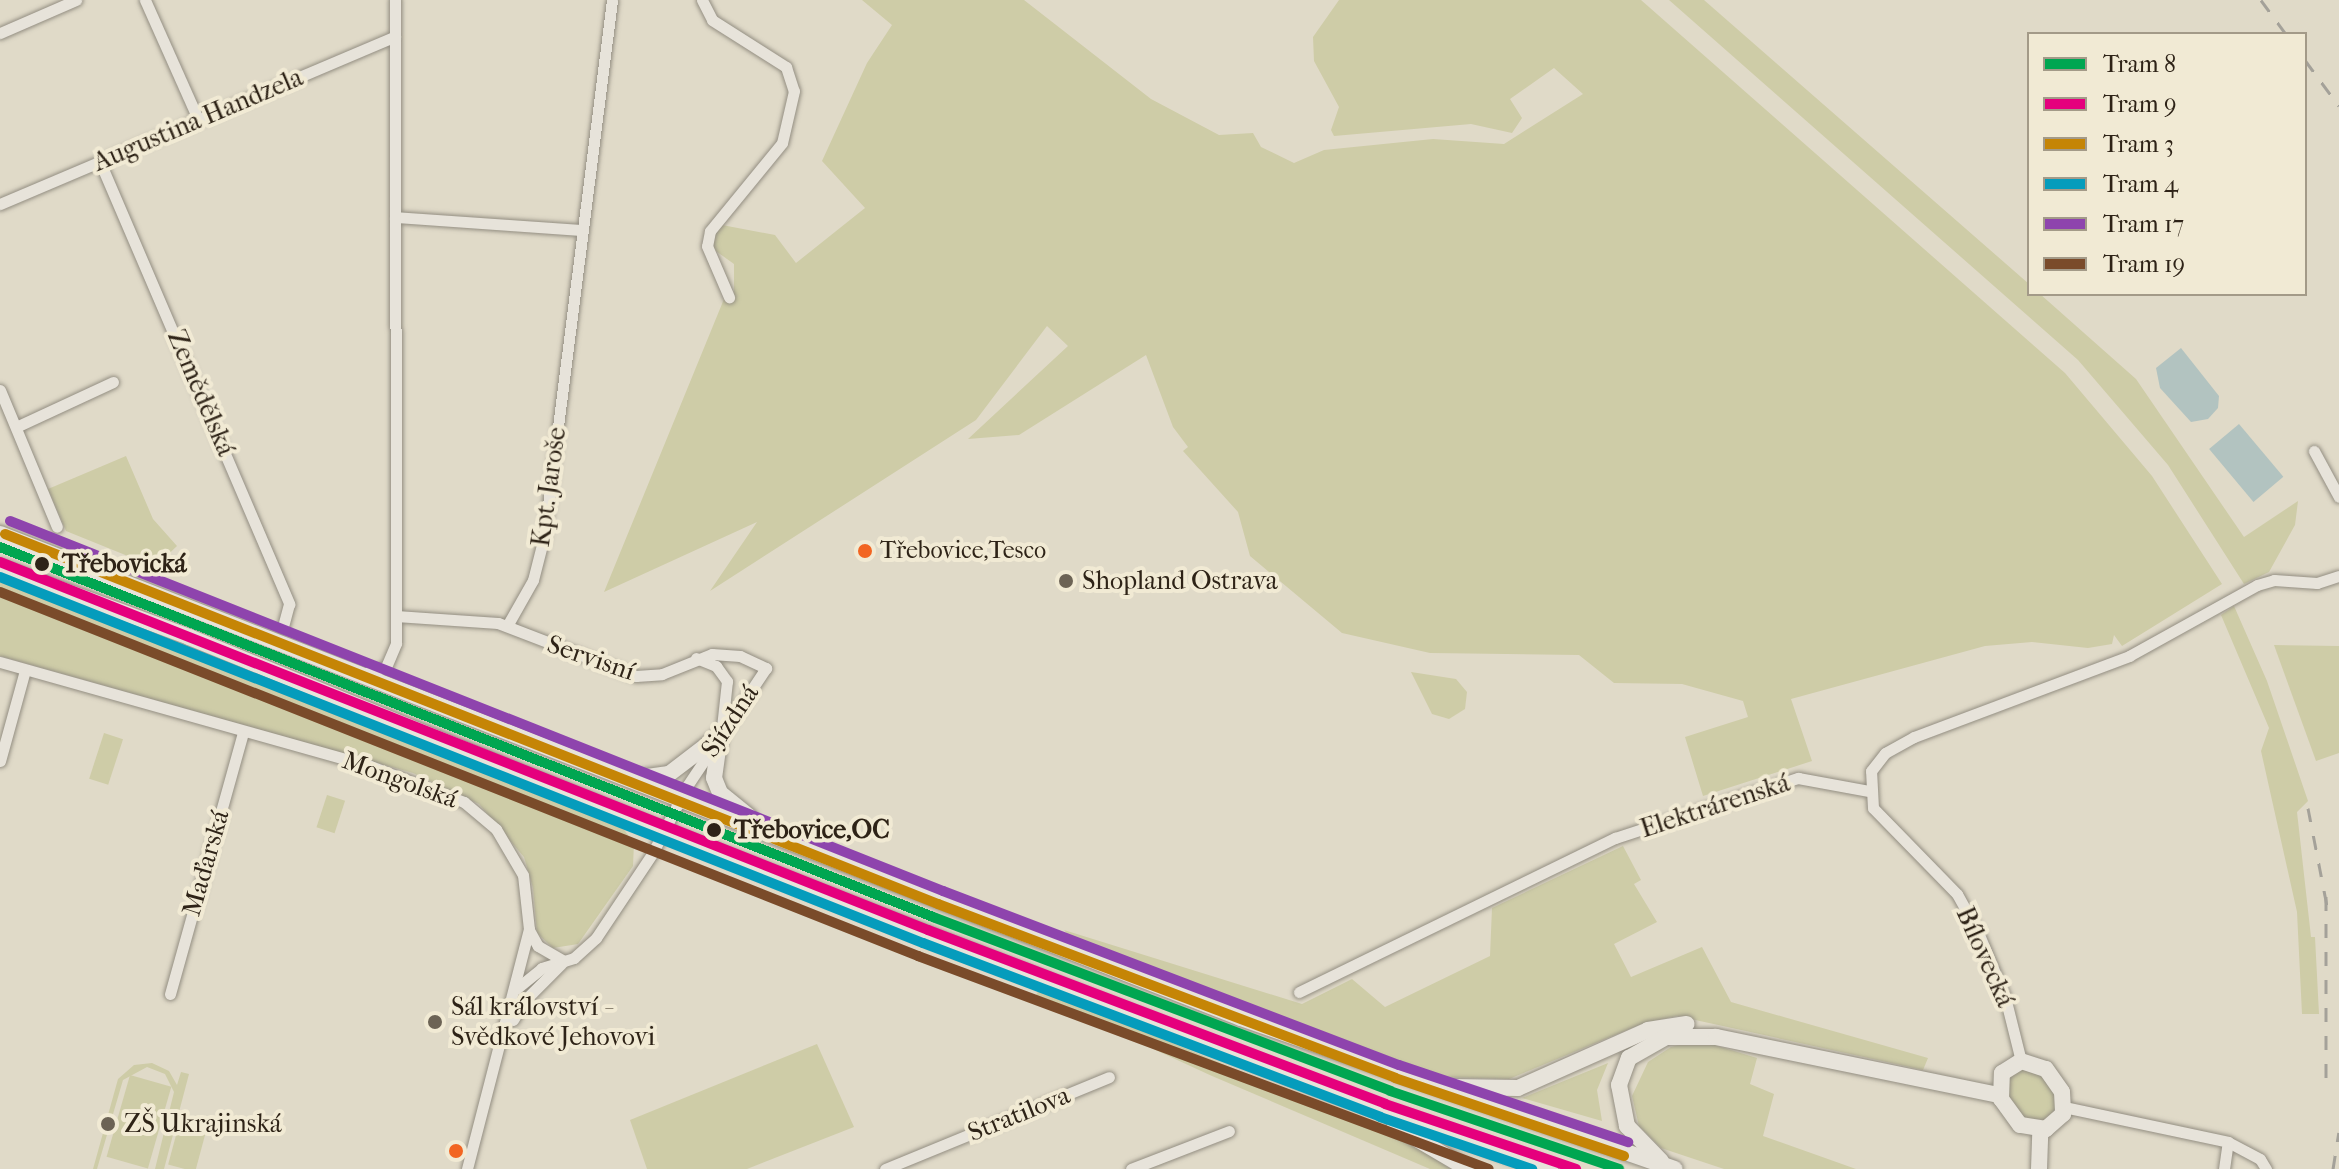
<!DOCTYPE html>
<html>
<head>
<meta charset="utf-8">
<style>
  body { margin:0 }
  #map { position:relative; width:2339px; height:1169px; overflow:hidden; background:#e0dac8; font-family:"IM FELL French Canon",serif }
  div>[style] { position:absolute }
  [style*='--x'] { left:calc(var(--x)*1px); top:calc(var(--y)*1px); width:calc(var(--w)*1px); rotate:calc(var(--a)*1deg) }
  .green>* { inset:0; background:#cecca7; transform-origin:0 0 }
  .water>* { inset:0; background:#b2c3c0; transform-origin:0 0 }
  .roads { filter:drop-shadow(0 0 2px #938e82) drop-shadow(0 0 2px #938e82) }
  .street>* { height:11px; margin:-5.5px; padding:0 5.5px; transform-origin:5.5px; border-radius:5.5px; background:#e7e3da }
  .secondary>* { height:16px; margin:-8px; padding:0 8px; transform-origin:8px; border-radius:8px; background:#e7e3da }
  .rail>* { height:3px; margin-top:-1.5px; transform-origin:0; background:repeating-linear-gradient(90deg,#a4a199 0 14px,transparent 0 28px) }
  .tram-1>* { height:10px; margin:-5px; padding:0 5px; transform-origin:5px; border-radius:5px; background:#00a651 }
  .tram-2>* { height:10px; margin:-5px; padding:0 5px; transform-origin:5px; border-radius:5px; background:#e5007d }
  .tram-3>* { height:10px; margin:-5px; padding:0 5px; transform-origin:5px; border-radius:5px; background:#c58506 }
  .tram-4>* { height:10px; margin:-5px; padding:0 5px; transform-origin:5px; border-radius:5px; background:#059cbc }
  .tram-5>* { height:10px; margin:-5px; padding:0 5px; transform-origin:5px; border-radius:5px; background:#8e44ad }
  .tram-6>* { height:10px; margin:-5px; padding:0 5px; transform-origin:5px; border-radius:5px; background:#7a4b2a }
  .dots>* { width:22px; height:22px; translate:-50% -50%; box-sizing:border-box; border:4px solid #f1ead4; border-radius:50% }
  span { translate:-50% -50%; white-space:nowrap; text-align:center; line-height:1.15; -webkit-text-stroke:8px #f1ead4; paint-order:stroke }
  .bus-label { font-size:24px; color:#2e2317 }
  .left { translate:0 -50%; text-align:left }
  .street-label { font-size:26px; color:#2e2317 }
  .stop-label { font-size:26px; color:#2e2317; font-weight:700 }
  .poi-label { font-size:26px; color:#2e2317 }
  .legend { position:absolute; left:2027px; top:32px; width:280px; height:264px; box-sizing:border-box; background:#f1ead4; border:2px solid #a39a88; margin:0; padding:10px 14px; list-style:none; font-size:24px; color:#2e2317 }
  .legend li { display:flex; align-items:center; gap:16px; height:40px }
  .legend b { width:40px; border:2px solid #a39a88 }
</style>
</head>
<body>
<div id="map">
  <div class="green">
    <i style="clip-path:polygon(862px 0,1024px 0,1151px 99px,1219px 135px,1253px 133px,1261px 147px,1294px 163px,1324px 150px,1433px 139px,1504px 144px,1583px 94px,1554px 68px,1510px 99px,1522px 118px,1512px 133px,1471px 124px,1334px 136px,1331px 130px,1339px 107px,1314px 61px,1313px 37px,1339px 0,1641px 0,2065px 373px,2152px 476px,2222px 584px,2122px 646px,2114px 635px,2112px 644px,2088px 648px,2032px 642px,1985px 646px,1791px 699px,1812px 761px,1703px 796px,1685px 737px,1748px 717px,1743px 701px,1682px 684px,1614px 683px,1579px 655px,1430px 653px,1342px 633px,1250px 556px,1238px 512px,1183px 451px,1188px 447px,1173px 427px,1146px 355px,1019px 435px,968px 439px,1068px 346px,1047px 326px,976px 420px,710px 591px,757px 522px,604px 592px,724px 299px,734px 293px,734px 264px,713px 249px,715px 233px,722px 225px,775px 235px,796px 263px,865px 208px,822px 161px,867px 63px,892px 25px)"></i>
    <i style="clip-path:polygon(1669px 0,1704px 0,2029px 284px,2029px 294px,2040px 294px,2136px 379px,2244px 537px,2298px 501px,2295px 525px,2269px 572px,2244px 584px,2168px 465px,2078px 360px)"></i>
    <i style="clip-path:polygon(126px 456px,153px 519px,177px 546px,155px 567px,66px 531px,48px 489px)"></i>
    <i style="clip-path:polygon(0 576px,343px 709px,426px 748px,622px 827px,634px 843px,633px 866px,578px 944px,553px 948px,537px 933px,533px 888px,524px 857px,479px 804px,413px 773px,0 656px)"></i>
    <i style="clip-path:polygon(2234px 606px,2267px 681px,2308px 801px,2297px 812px,2311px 937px,2315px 937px,2319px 1014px,2302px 1014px,2297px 912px,2261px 751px,2269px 728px,2221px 615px)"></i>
    <i style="clip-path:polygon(2274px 645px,2339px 646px,2339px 753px,2316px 761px)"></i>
    <i style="clip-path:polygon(1411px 672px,1456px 679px,1467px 692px,1465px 709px,1449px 719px,1432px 714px)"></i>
    <i style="left:104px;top:733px;width:20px;height:48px;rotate:18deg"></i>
    <i style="left:327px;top:795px;width:19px;height:34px;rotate:18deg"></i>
    <i style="clip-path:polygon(1623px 846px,1641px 880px,1634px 884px,1657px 922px,1614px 944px,1631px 977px,1702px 947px,1731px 1002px,1928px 1058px,1923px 1070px,1677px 1016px,1644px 1023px,1509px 1079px,1445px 1077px,1076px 944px,1064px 930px,1302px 1004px,1352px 979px,1385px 1007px,1490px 956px,1492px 908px)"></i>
    <i style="clip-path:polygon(1040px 988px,1408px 1141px,1451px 1169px,1430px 1169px,1212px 1076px,1036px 995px)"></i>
    <i style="clip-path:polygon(1698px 1040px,1757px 1058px,1750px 1084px,1774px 1094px,1763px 1136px,1856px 1169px,1724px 1169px,1661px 1148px,1639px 1126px,1632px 1096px,1648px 1062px,1671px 1047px)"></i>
    <i style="clip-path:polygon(817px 1044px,854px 1127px,747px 1169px,647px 1169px,630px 1120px)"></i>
    <i style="clip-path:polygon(152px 1063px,169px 1071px,177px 1085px,181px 1072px,189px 1074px,164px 1169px,155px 1169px,174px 1092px,165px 1074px,147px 1067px,123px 1080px,97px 1169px,93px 1169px,118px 1079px,134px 1065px)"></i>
    <i style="clip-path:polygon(1608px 1063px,1597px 1090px,1602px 1121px,1522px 1098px)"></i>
    <i style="clip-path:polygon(2018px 1069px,2041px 1074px,2056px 1094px,2056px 1111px,2048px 1121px,2024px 1119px,2009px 1101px,2008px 1077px)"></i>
    <i style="left:130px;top:1075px;width:43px;height:85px;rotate:16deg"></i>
    <i style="left:179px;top:1124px;width:28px;height:42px;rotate:15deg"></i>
  </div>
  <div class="water">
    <i style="clip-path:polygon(2181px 348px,2219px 396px,2218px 408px,2208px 419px,2191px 422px,2160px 388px,2156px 368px)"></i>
    <i style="left:2239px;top:424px;width:69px;height:39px;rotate:50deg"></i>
  </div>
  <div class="roads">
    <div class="street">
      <i style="--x:145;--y:0;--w:130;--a:66"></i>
      <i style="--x:702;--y:0;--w:22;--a:63"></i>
      <i style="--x:712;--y:20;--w:88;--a:32.4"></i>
      <i style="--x:786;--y:67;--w:25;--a:72"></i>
      <i style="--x:794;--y:91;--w:53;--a:103"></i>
      <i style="--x:782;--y:143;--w:114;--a:129.3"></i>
      <i style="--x:710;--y:231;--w:15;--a:101"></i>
      <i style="--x:707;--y:246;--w:56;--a:66.7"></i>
      <i style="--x:0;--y:33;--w:83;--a:-23.5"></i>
      <i style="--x:100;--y:162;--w:481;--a:66.8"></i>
      <i style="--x:289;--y:604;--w:23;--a:105"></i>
      <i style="--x:0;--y:204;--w:429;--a:-23"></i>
      <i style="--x:395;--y:217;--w:188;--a:4"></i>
      <i style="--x:0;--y:390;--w:148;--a:67.4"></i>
      <i style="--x:16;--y:427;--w:107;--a:-24.9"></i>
      <i style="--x:2314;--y:451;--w:52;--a:61.5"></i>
      <i style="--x:396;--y:616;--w:102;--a:3.9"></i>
      <i style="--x:498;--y:623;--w:148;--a:21"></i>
      <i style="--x:636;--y:676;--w:26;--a:-4"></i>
      <i style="--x:662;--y:674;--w:54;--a:-21.8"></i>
      <i style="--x:712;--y:654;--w:28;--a:4"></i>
      <i style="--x:740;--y:656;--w:29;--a:25"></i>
      <i style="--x:766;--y:668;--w:142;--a:123.8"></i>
      <i style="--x:687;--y:786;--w:76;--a:117.2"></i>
      <i style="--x:652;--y:854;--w:101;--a:123.7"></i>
      <i style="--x:596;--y:938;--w:30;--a:138"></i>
      <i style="--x:574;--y:958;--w:34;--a:163"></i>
      <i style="--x:542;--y:968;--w:33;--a:141"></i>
      <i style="--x:507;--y:626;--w:53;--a:-60.5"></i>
      <i style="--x:533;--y:580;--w:44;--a:-75.7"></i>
      <i style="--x:544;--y:537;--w:541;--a:-82.78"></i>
      <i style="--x:696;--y:658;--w:22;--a:22"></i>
      <i style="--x:716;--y:666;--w:19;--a:54"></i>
      <i style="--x:727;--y:681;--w:46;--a:96.2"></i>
      <i style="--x:0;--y:662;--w:384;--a:15.7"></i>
      <i style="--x:370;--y:766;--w:101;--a:21"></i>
      <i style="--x:464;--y:802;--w:42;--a:40.2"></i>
      <i style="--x:496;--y:829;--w:53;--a:59.6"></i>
      <i style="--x:523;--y:875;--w:54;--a:83.7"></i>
      <i style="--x:529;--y:929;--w:248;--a:104.5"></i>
      <i style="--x:362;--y:674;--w:25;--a:-16"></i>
      <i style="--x:386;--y:667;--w:26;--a:-67"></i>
      <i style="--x:396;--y:643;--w:643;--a:-90.09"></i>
      <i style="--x:0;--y:761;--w:94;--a:-74.6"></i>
      <i style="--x:529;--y:930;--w:18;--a:61"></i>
      <i style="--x:538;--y:946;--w:30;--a:30"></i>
      <i style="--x:1299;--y:992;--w:352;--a:-26"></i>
      <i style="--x:1615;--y:838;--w:193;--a:-18.2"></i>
      <i style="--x:1798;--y:778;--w:72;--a:10.4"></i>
      <i style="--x:170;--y:994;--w:272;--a:-74.4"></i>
      <i style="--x:513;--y:1020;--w:23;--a:-59"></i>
      <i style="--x:525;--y:1000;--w:51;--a:-45"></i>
      <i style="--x:2021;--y:1061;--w:66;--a:-104"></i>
      <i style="--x:2005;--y:997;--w:70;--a:-112.6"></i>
      <i style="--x:1978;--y:932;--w:43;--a:-118.9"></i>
      <i style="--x:1957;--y:894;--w:120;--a:-134.3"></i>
      <i style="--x:1873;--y:808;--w:37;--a:-93"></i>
      <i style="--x:1871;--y:771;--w:23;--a:-52"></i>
      <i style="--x:1885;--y:753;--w:33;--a:-29"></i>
      <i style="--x:1914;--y:737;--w:230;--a:-20.6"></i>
      <i style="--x:2129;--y:656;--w:146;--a:-29"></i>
      <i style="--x:2257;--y:585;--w:18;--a:-16"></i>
      <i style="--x:2274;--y:580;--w:43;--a:4"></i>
      <i style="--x:2317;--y:583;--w:23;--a:-18"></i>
      <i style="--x:2064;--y:1107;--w:168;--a:12"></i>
      <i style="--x:2228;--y:1142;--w:36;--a:28"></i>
      <i style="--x:2260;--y:1159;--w:12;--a:59"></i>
      <i style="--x:885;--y:1169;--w:242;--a:-22.3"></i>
      <i style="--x:1131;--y:1169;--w:105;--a:-21.2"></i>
      <i style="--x:2224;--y:1169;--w:27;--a:-82"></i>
    </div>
    <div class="secondary">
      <i style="--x:0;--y:534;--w:1332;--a:21.31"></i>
      <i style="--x:1241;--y:1018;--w:459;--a:19.2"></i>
      <i style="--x:0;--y:567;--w:202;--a:20.3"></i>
      <i style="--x:189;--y:637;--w:513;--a:22.22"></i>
      <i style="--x:664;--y:831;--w:715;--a:21.4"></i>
      <i style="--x:1330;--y:1092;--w:233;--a:19.3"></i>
      <i style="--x:720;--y:735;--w:43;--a:97.9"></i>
      <i style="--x:714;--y:778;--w:16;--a:68"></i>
      <i style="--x:720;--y:793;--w:38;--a:39"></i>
      <i style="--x:640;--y:778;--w:29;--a:-8"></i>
      <i style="--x:669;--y:774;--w:64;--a:-37.4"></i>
      <i style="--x:2021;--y:1061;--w:26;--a:18"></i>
      <i style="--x:2046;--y:1069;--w:28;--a:55"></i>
      <i style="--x:2062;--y:1092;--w:22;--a:87"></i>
      <i style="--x:2063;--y:1114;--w:23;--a:139"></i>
      <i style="--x:2046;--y:1129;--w:26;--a:-171"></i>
      <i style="--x:2020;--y:1125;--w:32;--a:-126"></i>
      <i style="--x:2001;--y:1099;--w:26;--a:-88"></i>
      <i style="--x:2002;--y:1073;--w:22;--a:-32"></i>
      <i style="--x:1452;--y:1087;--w:66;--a:0.9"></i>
      <i style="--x:1518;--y:1088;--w:142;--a:-24"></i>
      <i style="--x:1648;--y:1030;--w:39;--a:-9"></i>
      <i style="--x:1395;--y:1126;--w:85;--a:30.5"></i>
      <i style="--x:1661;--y:1161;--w:49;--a:-134.2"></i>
      <i style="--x:1627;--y:1126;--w:42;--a:-101"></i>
      <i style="--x:1619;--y:1085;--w:29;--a:-70"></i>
      <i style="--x:1629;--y:1058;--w:43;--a:-29.6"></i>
      <i style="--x:1666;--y:1037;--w:50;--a:0"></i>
      <i style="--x:1716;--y:1037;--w:289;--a:11.6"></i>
      <i style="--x:2039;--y:1169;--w:38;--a:-88"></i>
    </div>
  </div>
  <div class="rail">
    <i style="--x:2261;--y:0;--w:42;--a:53.7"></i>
    <i style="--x:2305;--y:60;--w:57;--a:53.5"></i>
    <i style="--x:2308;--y:808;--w:100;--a:79"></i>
    <i style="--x:2326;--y:896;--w:184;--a:90"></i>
    <i style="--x:2333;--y:1169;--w:37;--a:-81"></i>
  </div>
  <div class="tram-1">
    <i style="--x:0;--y:547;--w:1004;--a:21.63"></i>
    <i style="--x:933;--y:917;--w:489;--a:20.8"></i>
    <i style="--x:1390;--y:1091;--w:242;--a:18.8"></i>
  </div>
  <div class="tram-2">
    <i style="--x:0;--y:562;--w:998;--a:21.63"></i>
    <i style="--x:928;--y:930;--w:489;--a:20.8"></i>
    <i style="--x:1385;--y:1104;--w:202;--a:18.8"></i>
  </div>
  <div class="tram-3">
    <i style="--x:5;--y:534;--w:1004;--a:21.63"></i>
    <i style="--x:938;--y:904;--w:489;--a:20.8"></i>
    <i style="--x:1395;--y:1078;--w:242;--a:18.8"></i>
  </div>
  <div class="tram-4">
    <i style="--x:0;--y:577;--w:993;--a:21.63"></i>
    <i style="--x:923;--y:943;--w:489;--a:20.8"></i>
    <i style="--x:1380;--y:1117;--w:161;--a:18.9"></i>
  </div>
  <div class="tram-5">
    <i style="--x:10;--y:521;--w:1004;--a:21.63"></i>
    <i style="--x:943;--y:891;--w:488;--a:20.9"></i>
    <i style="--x:1399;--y:1065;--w:242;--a:18.6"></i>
  </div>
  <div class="tram-6">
    <i style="--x:0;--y:592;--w:988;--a:21.63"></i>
    <i style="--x:918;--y:956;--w:609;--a:20.46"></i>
  </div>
  <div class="dots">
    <i style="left:865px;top:551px;background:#f26522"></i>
    <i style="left:42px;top:564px;background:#2e2317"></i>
    <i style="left:1066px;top:581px;background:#6c6355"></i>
    <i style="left:714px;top:830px;background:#2e2317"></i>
    <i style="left:435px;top:1022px;background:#6c6355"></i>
    <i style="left:108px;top:1124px;background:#6c6355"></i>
    <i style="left:456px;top:1151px;background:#f26522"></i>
  </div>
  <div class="bus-label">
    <span class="left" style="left:880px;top:551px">Třebovice,Tesco</span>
  </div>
  <div class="street-label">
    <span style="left:198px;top:120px;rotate:-23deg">Augustina Handzela</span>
    <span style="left:201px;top:393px;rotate:67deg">Zemědělská</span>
    <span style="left:549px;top:487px;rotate:-82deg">Kpt. Jaroše</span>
    <span style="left:591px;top:658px;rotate:19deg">Servisní</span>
    <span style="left:730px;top:721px;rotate:-56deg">Sjízdná</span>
    <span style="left:400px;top:780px;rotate:20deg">Mongolská</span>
    <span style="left:1715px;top:806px;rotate:-18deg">Elektrárenská</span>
    <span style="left:206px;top:863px;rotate:-74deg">Maďarská</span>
    <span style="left:1985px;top:957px;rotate:66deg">Bílovecká</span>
    <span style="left:1019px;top:1114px;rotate:-22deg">Stratilova</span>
  </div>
  <div class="stop-label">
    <span class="left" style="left:62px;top:564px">Třebovická</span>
    <span class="left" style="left:734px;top:830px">Třebovice,OC</span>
  </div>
  <div class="poi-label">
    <span class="left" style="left:1082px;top:581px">Shopland Ostrava</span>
    <span class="left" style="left:451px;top:1022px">Sál království -<br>Svědkové Jehovovi</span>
    <span class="left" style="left:124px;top:1124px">ZŠ Ukrajinská</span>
  </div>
  <ul class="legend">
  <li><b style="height:10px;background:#00a651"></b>Tram 8</li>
  <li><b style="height:10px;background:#e5007d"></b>Tram 9</li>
  <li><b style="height:10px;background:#c58506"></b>Tram 3</li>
  <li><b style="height:10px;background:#059cbc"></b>Tram 4</li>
  <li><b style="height:10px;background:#8e44ad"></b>Tram 17</li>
  <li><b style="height:10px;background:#7a4b2a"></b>Tram 19</li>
  </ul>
</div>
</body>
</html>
